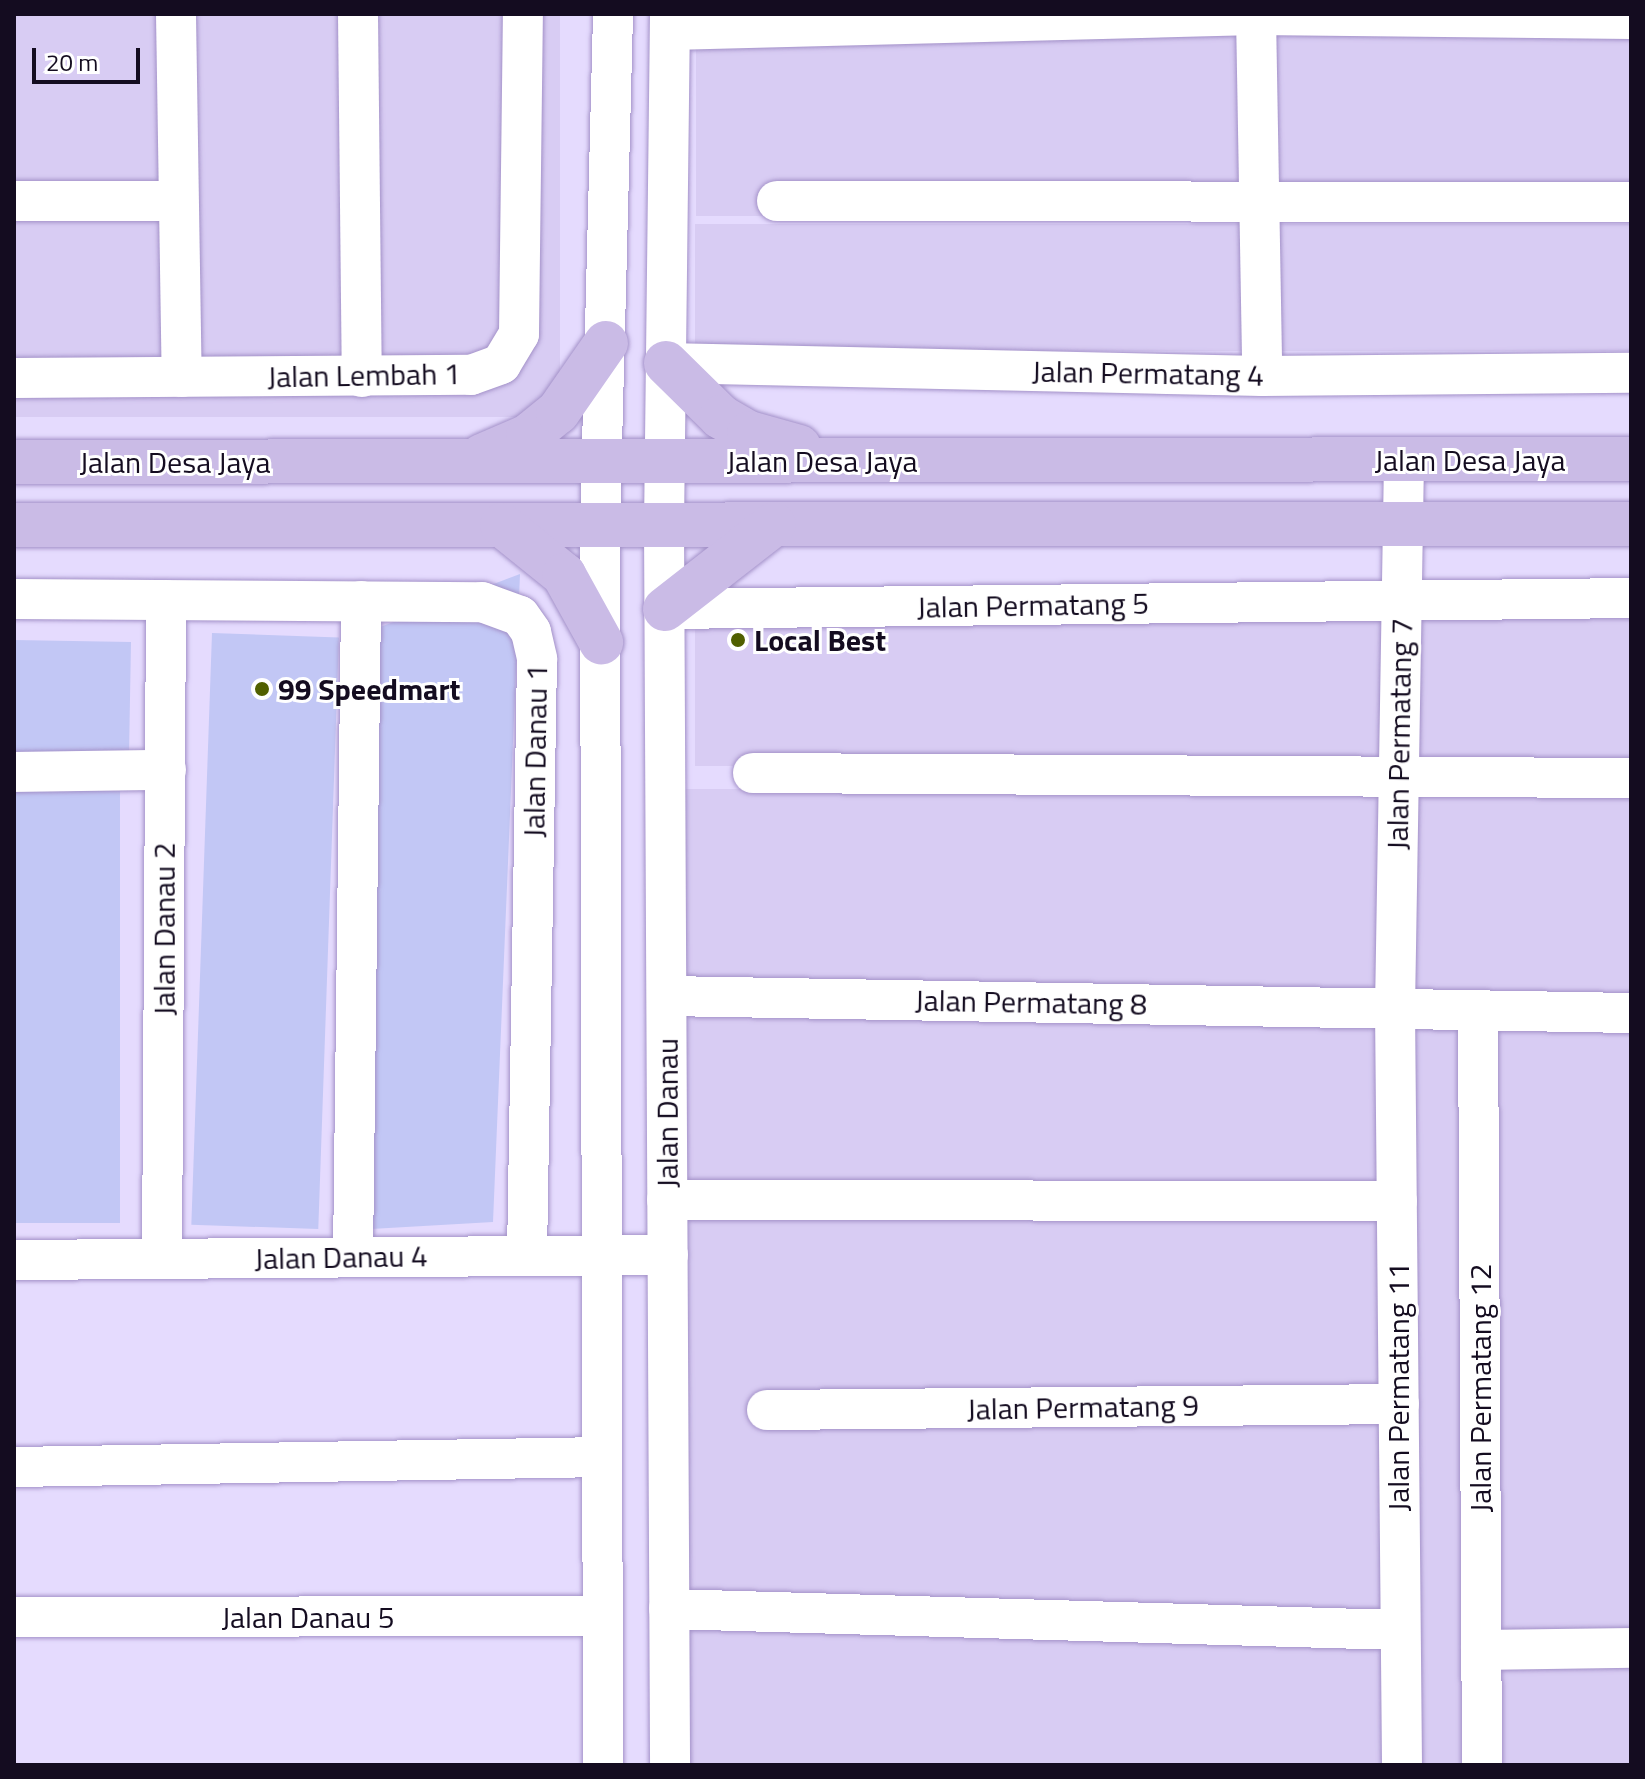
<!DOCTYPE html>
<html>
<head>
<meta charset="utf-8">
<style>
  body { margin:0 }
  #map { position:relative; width:1645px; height:1779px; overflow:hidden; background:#e5dbfe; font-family:"Titillium Web",sans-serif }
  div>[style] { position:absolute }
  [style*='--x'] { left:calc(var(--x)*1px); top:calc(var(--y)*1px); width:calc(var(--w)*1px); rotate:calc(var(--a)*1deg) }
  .built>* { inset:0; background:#d8ccf3; transform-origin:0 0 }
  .building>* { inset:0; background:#c2c7f5; transform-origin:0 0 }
  .roads { filter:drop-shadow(0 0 2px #a391c8) drop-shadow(0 0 2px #a391c8) }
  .minor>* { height:40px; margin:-20px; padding:0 20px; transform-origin:20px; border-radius:20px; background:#fff }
  .major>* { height:44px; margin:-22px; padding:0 22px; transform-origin:22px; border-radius:22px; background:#cabbe6 }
  .dots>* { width:22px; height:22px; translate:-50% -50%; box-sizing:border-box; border:4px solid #fff; border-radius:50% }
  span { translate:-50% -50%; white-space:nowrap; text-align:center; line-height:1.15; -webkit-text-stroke:6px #fff; paint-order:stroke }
  .street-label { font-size:30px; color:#140c20 }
  .poi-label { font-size:30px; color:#140c20; font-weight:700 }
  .left { translate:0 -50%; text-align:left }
  .frame { position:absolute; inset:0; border:16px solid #140c20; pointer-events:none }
  .scale { position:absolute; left:32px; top:48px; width:108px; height:36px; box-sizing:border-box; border:4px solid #140c20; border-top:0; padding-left:10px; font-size:24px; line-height:28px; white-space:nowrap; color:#140c20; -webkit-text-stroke:6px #fff; paint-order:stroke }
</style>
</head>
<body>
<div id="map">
  <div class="built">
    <i style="left:14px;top:14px;width:546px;height:403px"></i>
    <i style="left:696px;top:14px;width:935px;height:202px"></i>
    <i style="left:1631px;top:224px;width:127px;height:936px;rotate:90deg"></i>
    <i style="left:1631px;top:618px;width:148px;height:936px;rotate:90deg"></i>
    <i style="left:1631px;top:789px;width:976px;height:959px;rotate:90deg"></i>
  </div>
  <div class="building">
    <i style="clip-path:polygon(520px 574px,493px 1222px,371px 1229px,367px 632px)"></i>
    <i style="left:212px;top:633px;width:127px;height:592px;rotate:2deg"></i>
    <i style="left:14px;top:640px;width:117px;height:120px;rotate:1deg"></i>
    <i style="left:120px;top:791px;width:432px;height:106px;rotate:90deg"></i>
  </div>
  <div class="roads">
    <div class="minor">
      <i style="--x:176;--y:14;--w:363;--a:89.1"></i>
      <i style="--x:358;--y:14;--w:363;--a:89.4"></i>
      <i style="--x:670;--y:14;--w:511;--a:90.67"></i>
      <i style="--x:664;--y:525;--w:1240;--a:89.72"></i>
      <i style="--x:1256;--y:15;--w:361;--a:89"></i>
      <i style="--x:670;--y:30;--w:586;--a:-1.47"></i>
      <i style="--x:1256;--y:15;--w:375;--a:0.6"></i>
      <i style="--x:14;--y:201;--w:164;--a:0"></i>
      <i style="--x:777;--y:201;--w:854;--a:0.07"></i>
      <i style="--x:666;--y:363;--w:596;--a:1.25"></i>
      <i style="--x:1262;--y:376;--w:369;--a:-0.5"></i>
      <i style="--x:14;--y:378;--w:457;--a:-0.4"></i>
      <i style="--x:471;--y:375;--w:32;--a:-20"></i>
      <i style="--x:501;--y:364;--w:35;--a:-59"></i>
      <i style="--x:519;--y:334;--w:320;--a:-89.3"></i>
      <i style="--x:14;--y:599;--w:468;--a:0.4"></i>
      <i style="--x:482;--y:602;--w:40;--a:20.2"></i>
      <i style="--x:520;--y:616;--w:19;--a:55"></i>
      <i style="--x:531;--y:632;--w:28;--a:77"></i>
      <i style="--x:537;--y:659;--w:596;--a:90.96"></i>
      <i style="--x:665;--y:609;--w:966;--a:-0.65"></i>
      <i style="--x:14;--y:772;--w:152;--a:-0.8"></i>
      <i style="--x:753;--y:773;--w:878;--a:0.33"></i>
      <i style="--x:667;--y:996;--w:964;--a:1.01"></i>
      <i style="--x:1478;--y:1010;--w:755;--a:89.7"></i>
      <i style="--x:667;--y:1200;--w:730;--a:0.08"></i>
      <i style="--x:353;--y:1257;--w:656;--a:-89.3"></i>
      <i style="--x:162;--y:1259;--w:659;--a:-89.65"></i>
      <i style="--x:14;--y:1260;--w:654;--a:-0.44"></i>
      <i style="--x:767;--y:1410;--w:632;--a:-0.54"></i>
      <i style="--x:14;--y:1467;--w:588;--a:-0.97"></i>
      <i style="--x:669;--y:1609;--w:731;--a:1.65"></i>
      <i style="--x:14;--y:1617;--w:589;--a:-0.1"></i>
      <i style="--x:1481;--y:1650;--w:150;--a:-0.8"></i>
      <i style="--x:603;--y:1765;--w:1240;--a:-90.14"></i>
      <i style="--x:600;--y:525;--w:511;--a:-88.54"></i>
      <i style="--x:1402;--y:1765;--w:756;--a:-90.53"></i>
      <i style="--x:1395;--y:1009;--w:549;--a:-89.06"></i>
    </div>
    <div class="major">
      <i style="--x:666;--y:363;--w:77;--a:44.5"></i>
      <i style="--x:721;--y:417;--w:32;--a:30"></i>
      <i style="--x:749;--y:433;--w:52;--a:15.6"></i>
      <i style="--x:482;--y:456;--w:50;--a:-23.5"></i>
      <i style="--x:528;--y:436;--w:38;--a:-39"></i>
      <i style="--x:558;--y:412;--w:84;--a:-55.2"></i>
      <i style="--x:14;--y:462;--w:1617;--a:-0.11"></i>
      <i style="--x:14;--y:525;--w:1617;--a:-0.04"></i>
      <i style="--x:502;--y:525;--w:80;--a:38.9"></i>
      <i style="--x:564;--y:575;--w:77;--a:61.1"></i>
      <i style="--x:665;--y:609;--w:138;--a:-37.9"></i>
    </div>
  </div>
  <div class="dots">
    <i style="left:738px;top:640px;background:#505f00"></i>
    <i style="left:262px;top:689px;background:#505f00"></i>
  </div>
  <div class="street-label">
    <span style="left:1148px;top:373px;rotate:1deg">Jalan Permatang 4</span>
    <span style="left:364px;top:375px;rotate:-1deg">Jalan Lembah 1</span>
    <span style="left:1470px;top:460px">Jalan Desa Jaya</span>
    <span style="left:822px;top:461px">Jalan Desa Jaya</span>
    <span style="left:175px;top:462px">Jalan Desa Jaya</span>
    <span style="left:1033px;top:605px;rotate:-1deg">Jalan Permatang 5</span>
    <span style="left:1399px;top:734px;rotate:-89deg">Jalan Permatang 7</span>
    <span style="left:535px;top:751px;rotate:-89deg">Jalan Danau 1</span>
    <span style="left:164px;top:929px;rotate:-90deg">Jalan Danau 2</span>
    <span style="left:1031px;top:1002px;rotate:1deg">Jalan Permatang 8</span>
    <span style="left:667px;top:1113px;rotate:-90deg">Jalan Danau</span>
    <span style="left:341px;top:1257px;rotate:-1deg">Jalan Danau 4</span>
    <span style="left:1398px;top:1387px;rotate:-90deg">Jalan Permatang 11</span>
    <span style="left:1480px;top:1388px;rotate:-90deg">Jalan Permatang 12</span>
    <span style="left:1083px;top:1407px;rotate:-1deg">Jalan Permatang 9</span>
    <span style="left:308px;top:1617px">Jalan Danau 5</span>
  </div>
  <div class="poi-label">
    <span class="left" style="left:754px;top:640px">Local Best</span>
    <span class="left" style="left:278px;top:689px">99 Speedmart</span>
  </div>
  <div class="frame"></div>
  <div class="scale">20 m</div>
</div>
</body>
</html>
